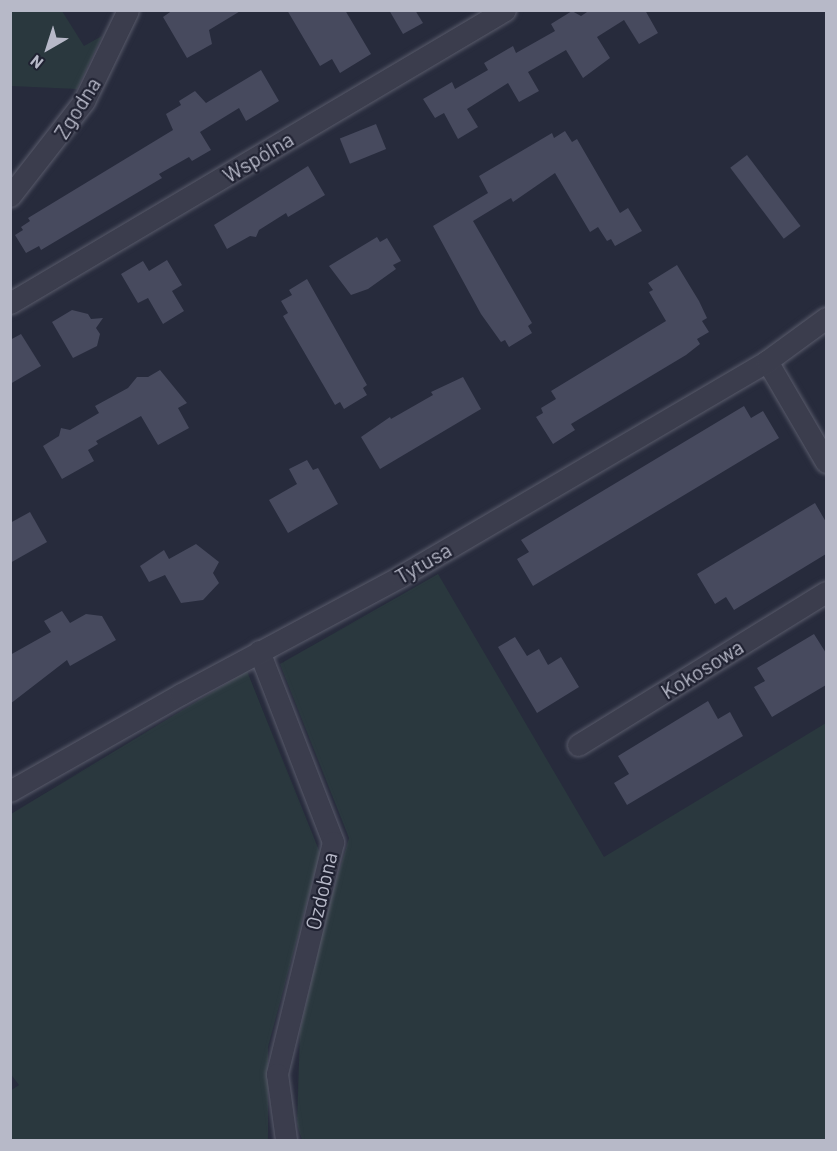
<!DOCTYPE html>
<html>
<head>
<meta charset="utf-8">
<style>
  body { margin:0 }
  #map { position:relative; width:837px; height:1151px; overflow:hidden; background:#272b3c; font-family:Barlow,sans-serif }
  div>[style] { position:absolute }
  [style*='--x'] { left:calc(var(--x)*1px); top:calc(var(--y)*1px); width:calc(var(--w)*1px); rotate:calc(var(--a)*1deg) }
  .green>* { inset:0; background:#2a383e }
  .building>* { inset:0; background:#474a5e; transform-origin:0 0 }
  .roads { filter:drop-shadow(0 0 2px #595b6b) drop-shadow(0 0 2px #595b6b) }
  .minor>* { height:21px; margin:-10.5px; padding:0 10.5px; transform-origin:10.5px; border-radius:10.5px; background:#3b3d4d }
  span { translate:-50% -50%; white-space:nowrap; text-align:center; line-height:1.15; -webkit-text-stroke:4.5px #202232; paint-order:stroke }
  .street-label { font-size:21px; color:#b7b9c8 }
  .frame { position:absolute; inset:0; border:12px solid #b7b9c8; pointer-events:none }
  .north { position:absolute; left:18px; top:18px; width:60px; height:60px; -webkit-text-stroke:4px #202232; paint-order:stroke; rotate:219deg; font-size:16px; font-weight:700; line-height:24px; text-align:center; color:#b7b9c8 }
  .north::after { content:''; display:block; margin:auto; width:21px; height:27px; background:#b7b9c8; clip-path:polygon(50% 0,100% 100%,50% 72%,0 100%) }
</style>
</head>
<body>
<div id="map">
  <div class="green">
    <i style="clip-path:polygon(11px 10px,62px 11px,84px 46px,102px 36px,77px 89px,11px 86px)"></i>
    <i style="clip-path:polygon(438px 574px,604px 857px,826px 723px,826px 1140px,302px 1140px,297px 1124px,300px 1031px,328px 908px,349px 838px,280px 664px)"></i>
    <i style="clip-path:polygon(247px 671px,320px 853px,268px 1047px,268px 1140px,11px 1140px,10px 1091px,19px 1085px,10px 1073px,11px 814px)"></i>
  </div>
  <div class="building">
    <i style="clip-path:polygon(173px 10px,242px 10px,209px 30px,212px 44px,187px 58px,163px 17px)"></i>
    <i style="clip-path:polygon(287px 10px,345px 10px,371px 54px,340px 73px,332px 59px,320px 66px)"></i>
    <i style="clip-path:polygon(389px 10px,415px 10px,423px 23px,403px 34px)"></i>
    <i style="clip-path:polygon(590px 10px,645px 10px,658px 33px,639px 44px,624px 20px,597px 37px,610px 58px,583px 78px,566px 50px,528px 72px,539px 91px,519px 102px,508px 83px,467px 109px,478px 127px,458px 139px,444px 113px,435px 118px,423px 99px,452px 82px,455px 89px,488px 70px,484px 63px,513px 46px,516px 53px,555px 31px,551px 24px,572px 11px,581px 16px)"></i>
    <i style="clip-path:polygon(261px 70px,279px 101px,246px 121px,239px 108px,200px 132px,211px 150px,192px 161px,189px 157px,159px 174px,162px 178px,41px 250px,39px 246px,26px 253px,15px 235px,23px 230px,21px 227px,30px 221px,28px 218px,173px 130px,166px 114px,181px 105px,179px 101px,195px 91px,206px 103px)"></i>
    <i style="left:376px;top:124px;width:27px;height:39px;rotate:68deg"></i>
    <i style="clip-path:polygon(565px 131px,572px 142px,577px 139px,620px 213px,628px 208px,642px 231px,615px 246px,611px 239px,607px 241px,598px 227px,590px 232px,555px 173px,513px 202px,511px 198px,473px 221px,532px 323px,528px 326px,532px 333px,509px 347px,505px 340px,501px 342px,481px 314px,433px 226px,488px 193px,479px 176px,552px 133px,554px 138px)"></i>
    <i style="left:747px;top:155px;width:89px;height:21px;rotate:53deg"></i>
    <i style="clip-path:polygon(308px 166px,325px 195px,288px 217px,286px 213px,259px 230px,256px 237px,250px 236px,227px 249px,214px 225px)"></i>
    <i style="clip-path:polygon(377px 237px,380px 242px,387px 238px,401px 261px,393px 265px,396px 269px,368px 289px,351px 295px,329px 266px)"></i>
    <i style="clip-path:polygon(167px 260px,182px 285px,172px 291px,184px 311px,163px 324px,148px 298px,138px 303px,121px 274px,143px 261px,149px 271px)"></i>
    <i style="clip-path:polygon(677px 265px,699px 301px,707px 318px,702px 321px,709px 332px,697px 339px,700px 344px,686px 355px,571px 424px,575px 430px,553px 444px,536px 417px,543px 413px,541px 408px,556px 399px,551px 391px,666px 321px,649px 292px,653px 290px,648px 283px)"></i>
    <i style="clip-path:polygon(307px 279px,367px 385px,363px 388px,367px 395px,344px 409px,340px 402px,335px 405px,283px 316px,288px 313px,281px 301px,292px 295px,289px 290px)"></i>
    <i style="clip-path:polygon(72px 310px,88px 314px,91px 319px,103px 318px,96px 328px,100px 334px,97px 346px,73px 358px,52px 322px)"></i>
    <i style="clip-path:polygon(21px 334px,41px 366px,10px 384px,10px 340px)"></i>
    <i style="clip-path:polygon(160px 370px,187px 403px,178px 408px,189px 428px,158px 445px,141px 416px,96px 441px,98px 444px,88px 450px,94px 461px,62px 479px,43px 446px,59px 436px,61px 428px,70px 430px,99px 413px,95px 406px,128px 388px,137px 377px,148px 377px)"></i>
    <i style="clip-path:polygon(463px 377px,481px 409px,380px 469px,361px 437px,390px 417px,391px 419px,433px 395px,431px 392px)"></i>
    <i style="clip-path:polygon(744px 406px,751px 418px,763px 411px,779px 438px,533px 586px,517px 559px,529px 552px,521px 540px)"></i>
    <i style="clip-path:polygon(307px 460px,313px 470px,318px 468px,338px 504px,288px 533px,269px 500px,297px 484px,289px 469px)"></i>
    <i style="clip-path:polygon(815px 503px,826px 522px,826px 554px,734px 610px,726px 597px,715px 604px,697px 574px)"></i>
    <i style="clip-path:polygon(30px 512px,47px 542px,10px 563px,10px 523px)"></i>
    <i style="clip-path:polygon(196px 544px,219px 562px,213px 573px,219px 583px,203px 600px,181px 603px,165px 575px,149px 582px,140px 566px,164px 550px,169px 559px)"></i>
    <i style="clip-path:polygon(62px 611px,70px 623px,86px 614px,102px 616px,116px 640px,70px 666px,67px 660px,10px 704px,10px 655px,51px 632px,44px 621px)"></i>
    <i style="clip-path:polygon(814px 634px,826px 653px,826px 685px,772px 717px,754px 687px,765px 681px,757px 668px)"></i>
    <i style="clip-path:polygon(515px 637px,527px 656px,539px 649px,548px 665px,561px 657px,579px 687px,537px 713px,498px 647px)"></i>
    <i style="clip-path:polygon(708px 701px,718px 719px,730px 712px,743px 736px,627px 805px,614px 783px,629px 774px,618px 756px)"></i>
  </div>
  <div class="roads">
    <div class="minor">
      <i style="--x:10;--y:196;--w:120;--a:-52.1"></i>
      <i style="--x:84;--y:101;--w:101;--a:-64.2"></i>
      <i style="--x:10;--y:303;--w:575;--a:-30.62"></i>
      <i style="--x:767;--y:361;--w:117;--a:59.7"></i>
      <i style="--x:259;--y:651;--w:205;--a:68.8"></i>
      <i style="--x:333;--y:842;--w:239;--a:103.6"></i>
      <i style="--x:277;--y:1074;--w:67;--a:82.2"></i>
      <i style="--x:578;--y:745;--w:291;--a:-31.7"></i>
      <i style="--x:10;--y:791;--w:197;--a:-29.6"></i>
      <i style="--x:181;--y:694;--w:250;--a:-28.2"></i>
      <i style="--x:401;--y:576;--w:424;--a:-30.4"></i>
      <i style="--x:767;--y:361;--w:73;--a:-36.1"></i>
    </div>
  </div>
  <div class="street-label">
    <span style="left:77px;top:108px;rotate:-58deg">Zgodna</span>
    <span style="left:258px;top:157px;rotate:-31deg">Wspólna</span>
    <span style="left:423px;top:563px;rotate:-30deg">Tytusa</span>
    <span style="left:702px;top:669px;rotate:-32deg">Kokosowa</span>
    <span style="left:321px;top:891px;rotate:-77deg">Ozdobna</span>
  </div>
  <div class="frame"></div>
  <div class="north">N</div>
</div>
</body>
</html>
